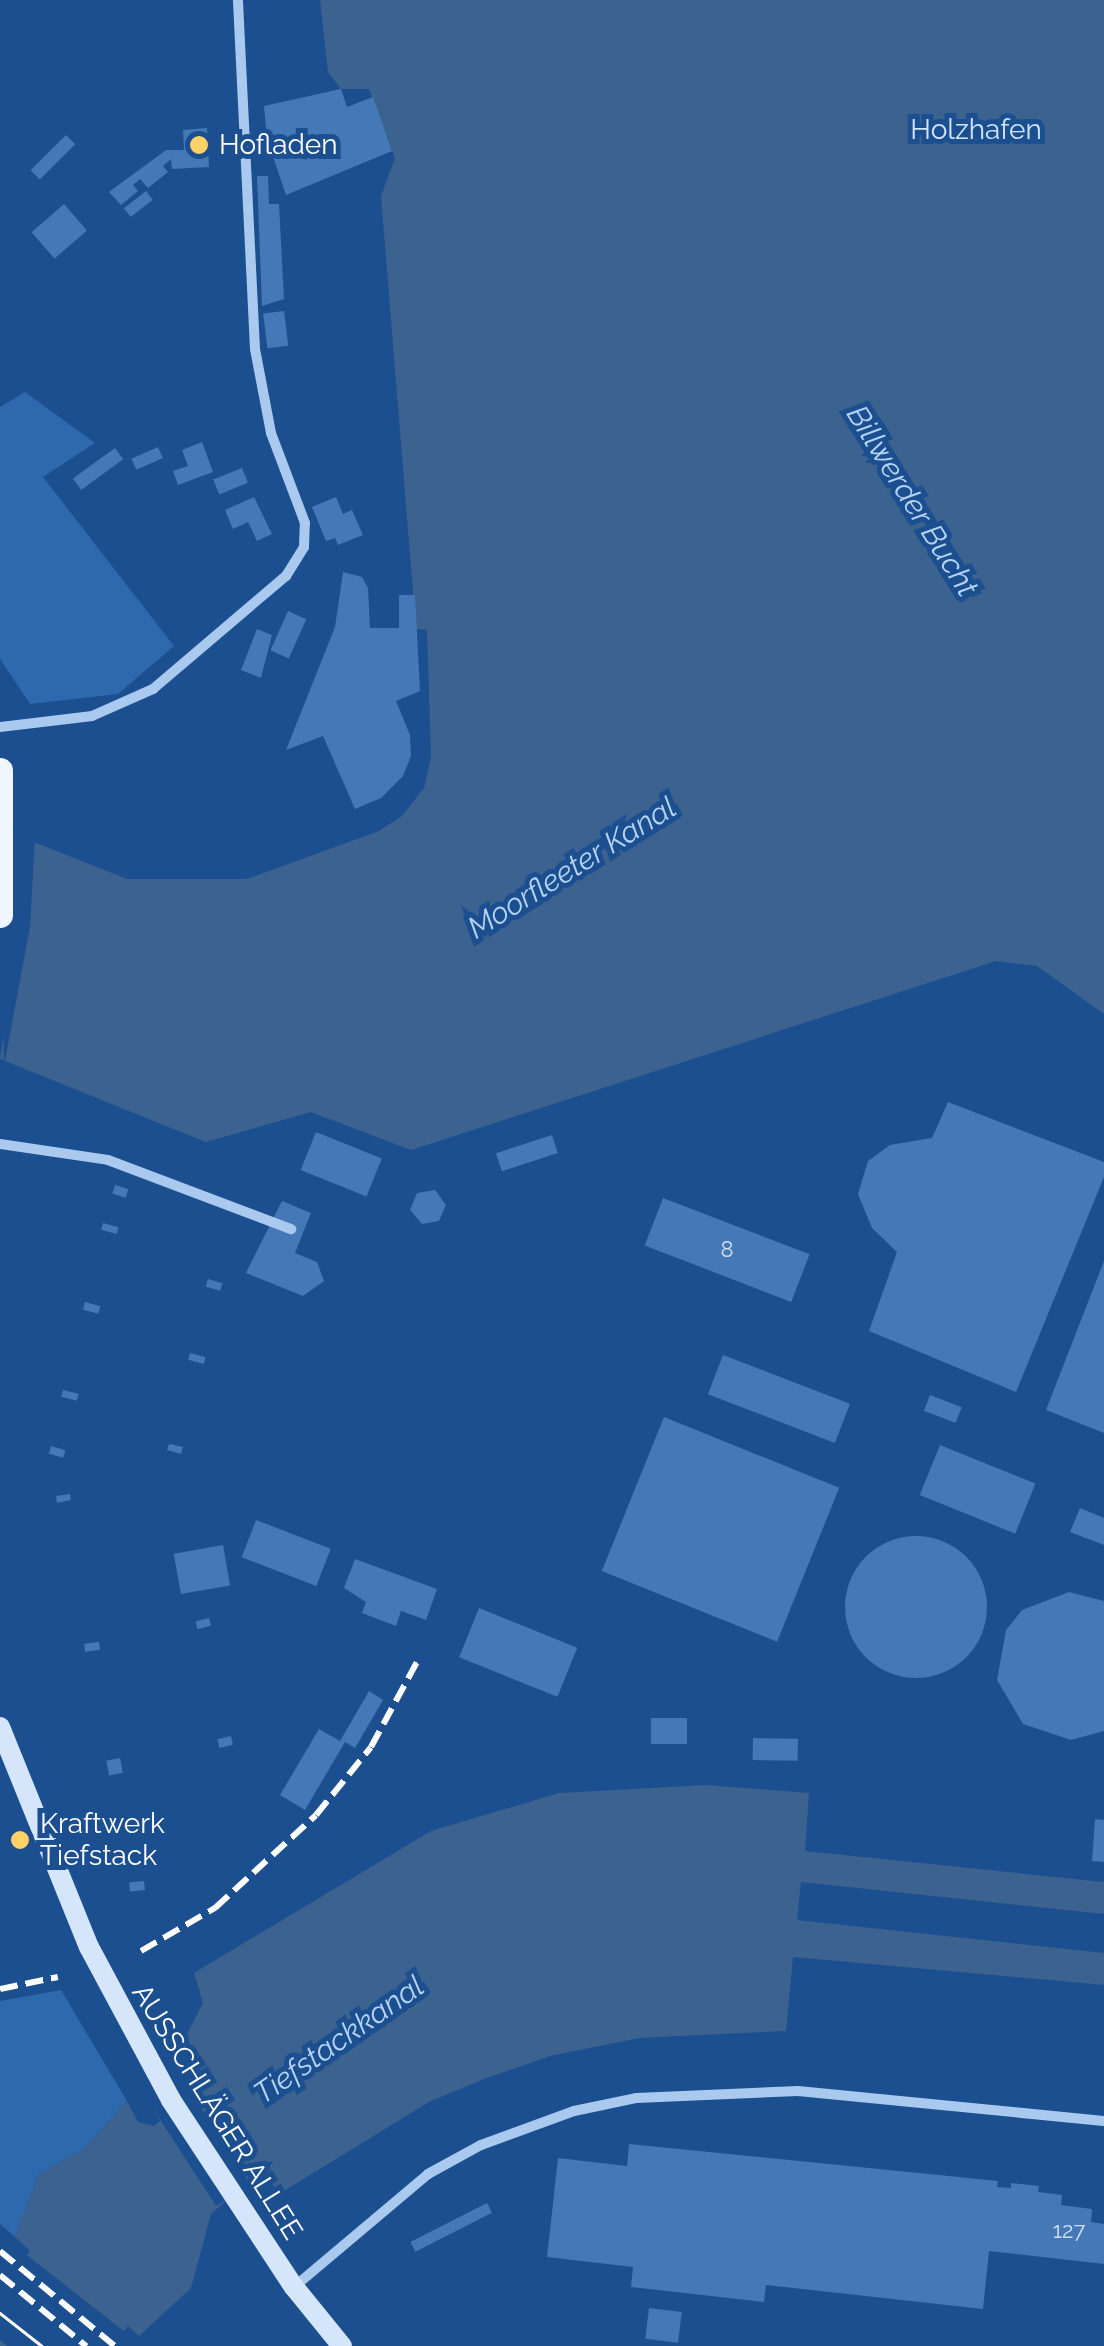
<!DOCTYPE html>
<html>
<head>
<meta charset="utf-8">
<style>
  body { margin:0 }
  #map { position:relative; width:1104px; height:2346px; overflow:hidden; background:#1b4f8f; font-family:Raleway,sans-serif }
  div>[style] { position:absolute }
  [style*='--x'] { left:calc(var(--x)*1px); top:calc(var(--y)*1px); width:calc(var(--w)*1px); rotate:calc(var(--a)*1deg) }
  .green>* { inset:0; background:#2e69ad }
  .water>* { inset:0; background:#3c6290 }
  .pier>* { inset:0; background:#1b4f8f; transform-origin:0 0 }
  .building>* { inset:0; background:#4478b7; transform-origin:0 0 }
  .round { border-radius:50% }
  .street>* { height:10px; margin:-5px; padding:0 5px; transform-origin:5px; border-radius:5px; background:#a9c9ee }
  .secondary>* { height:20px; margin:-10px; padding:0 10px; transform-origin:10px; border-radius:10px; background:#d6e6fa }
  .primary>* { height:25px; margin:-12.5px; padding:0 12.5px; transform-origin:12.5px; border-radius:12.5px; background:#f0f6ff }
  .tram>* { height:2.5px; margin:-1.25px; padding:0 1.25px; transform-origin:1.25px; border-radius:1.25px; background:#fff }
  .rail>* { height:6px; margin-top:-3px; transform-origin:0; background:repeating-linear-gradient(90deg,#fff 0 18px,transparent 0 26px) }
  .dots>* { width:28px; height:28px; translate:-50% -50%; box-sizing:border-box; border:5px solid #1b4f8f; border-radius:50% }
  span { translate:-50% -50%; white-space:nowrap; text-align:center; line-height:1.15; -webkit-text-stroke:10px #1b4f8f; paint-order:stroke }
  .number-label { font-size:22px; color:#d0dded }
  .number-label span { -webkit-text-stroke-width:0 }
  .park-label { font-size:28px; color:#cfe3fa }
  .poi-label { font-size:28px; color:#fff }
  .left { translate:0 -50%; text-align:left }
  .street-label { font-size:28px; color:#fff }
  .water-label { font-size:30px; color:#b5d3f5; font-style:italic }
</style>
</head>
<body>
<div id="map">
  <div class="green">
    <i style="clip-path:polygon(25px 392px,95px 443px,43px 477px,174px 646px,118px 694px,30px 704px,0 659px,0 407px)"></i>
    <i style="clip-path:polygon(61px 1990px,127px 2101px,84px 2149px,39px 2174px,15px 2237px,0 2224px,0 2001px)"></i>
  </div>
  <div class="water">
    <i style="clip-path:polygon(320px 0,1104px 0,1104px 1014px,1037px 966px,996px 961px,411px 1150px,311px 1112px,206px 1142px,0 1059px,31px 841px,127px 879px,247px 879px,379px 831px,402px 816px,424px 788px,431px 758px,427px 630px,416px 629px,381px 196px,395px 158px,369px 89px,341px 89px,328px 72px)"></i>
    <i style="clip-path:polygon(706px 1785px,809px 1793px,805px 1851px,1104px 1882px,1104px 1914px,801px 1882px,797px 1920px,1104px 1953px,1104px 1985px,793px 1957px,786px 2031px,639px 2038px,550px 2056px,484px 2079px,429px 2102px,279px 2194px,270px 2181px,254px 2176px,211px 2214px,191px 2288px,139px 2336px,128px 2326px,112px 2346px,0 2346px,0 2290px,30px 2251px,15px 2237px,39px 2174px,84px 2149px,127px 2101px,138px 2122px,154px 2126px,160px 2121px,154px 2111px,198px 2089px,202px 2074px,183px 2042px,203px 2003px,194px 1973px,431px 1831px,559px 1793px)"></i>
  </div>
  <div class="pier">
    <i style="clip-path:polygon(0 825px,35px 837px,30px 927px,4px 1066px)"></i>
    <i style="left:189px;top:2089px;width:113px;height:41px;rotate:57deg"></i>
    <i style="clip-path:polygon(24px 2253px,125px 2332px,114px 2346px,7px 2346px,0 2340px,0 2284px)"></i>
  </div>
  <div class="building">
    <i style="clip-path:polygon(341px 89px,347px 107px,373px 97px,392px 151px,286px 195px,267px 139px,264px 106px)"></i>
    <i style="clip-path:polygon(207px 128px,209px 167px,172px 169px,171px 159px,163px 166px,168px 172px,148px 188px,140px 179px,133px 185px,138px 191px,121px 205px,109px 192px,166px 150px,184px 150px,183px 130px)"></i>
    <i style="left:66px;top:135px;width:13px;height:50px;rotate:45deg"></i>
    <i style="clip-path:polygon(257px 176px,268px 176px,269px 204px,279px 204px,284px 299px,262px 306px)"></i>
    <i style="left:146px;top:191px;width:11px;height:28px;rotate:52deg"></i>
    <i style="left:64px;top:204px;width:35px;height:43px;rotate:49deg"></i>
    <i style="left:284px;top:311px;width:35px;height:21px;rotate:83deg"></i>
    <i style="clip-path:polygon(202px 442px,213px 472px,178px 485px,173px 471px,188px 466px,182px 450px)"></i>
    <i style="left:158px;top:447px;width:12px;height:29px;rotate:66deg"></i>
    <i style="left:115px;top:448px;width:14px;height:52px;rotate:54deg"></i>
    <i style="left:242px;top:468px;width:16px;height:31px;rotate:68deg"></i>
    <i style="clip-path:polygon(254px 497px,272px 534px,257px 541px,248px 522px,233px 529px,225px 510px)"></i>
    <i style="clip-path:polygon(336px 497px,343px 514px,352px 510px,363px 535px,338px 545px,335px 538px,326px 541px,312px 507px)"></i>
    <i style="clip-path:polygon(343px 572px,362px 577px,368px 588px,370px 628px,399px 628px,399px 595px,415px 595px,420px 691px,396px 701px,410px 735px,411px 756px,403px 776px,381px 798px,355px 809px,323px 736px,286px 750px,335px 627px)"></i>
    <i style="left:288px;top:611px;width:20px;height:43px;rotate:24deg"></i>
    <i style="clip-path:polygon(257px 629px,272px 635px,261px 678px,241px 670px)"></i>
    <i style="clip-path:polygon(948px 1102px,1104px 1162px,1104px 1177px,1016px 1392px,869px 1331px,897px 1252px,872px 1228px,858px 1194px,868px 1161px,890px 1145px,932px 1138px)"></i>
    <i style="left:316px;top:1132px;width:71px;height:41px;rotate:22deg"></i>
    <i style="left:552px;top:1135px;width:19px;height:59px;rotate:72deg"></i>
    <i style="left:115px;top:1185px;width:14px;height:9px;rotate:17deg"></i>
    <i style="clip-path:polygon(435px 1190px,446px 1205px,439px 1221px,422px 1224px,410px 1210px,417px 1193px)"></i>
    <i style="left:663px;top:1198px;width:157px;height:51px;rotate:21deg"></i>
    <i style="clip-path:polygon(282px 1201px,311px 1213px,295px 1253px,317px 1262px,324px 1281px,303px 1296px,246px 1273px)"></i>
    <i style="left:103px;top:1223px;width:16px;height:7px;rotate:15deg"></i>
    <i style="clip-path:polygon(1104px 1261px,1104px 1433px,1046px 1410px)"></i>
    <i style="left:208px;top:1279px;width:15px;height:8px;rotate:16deg"></i>
    <i style="left:85px;top:1302px;width:16px;height:8px;rotate:15deg"></i>
    <i style="left:190px;top:1353px;width:16px;height:7px;rotate:15deg"></i>
    <i style="left:723px;top:1355px;width:136px;height:42px;rotate:21deg"></i>
    <i style="left:63px;top:1390px;width:16px;height:7px;rotate:14deg"></i>
    <i style="left:930px;top:1395px;width:34px;height:17px;rotate:21deg"></i>
    <i style="left:664px;top:1417px;width:189px;height:166px;rotate:22deg"></i>
    <i style="clip-path:polygon(169px 1444px,183px 1447px,181px 1454px,167px 1450px)"></i>
    <i style="left:940px;top:1445px;width:103px;height:54px;rotate:22deg"></i>
    <i style="left:51px;top:1446px;width:15px;height:8px;rotate:16deg"></i>
    <i style="clip-path:polygon(70px 1494px,71px 1500px,57px 1503px,56px 1496px)"></i>
    <i style="clip-path:polygon(1080px 1508px,1104px 1518px,1104px 1545px,1070px 1532px)"></i>
    <i style="left:256px;top:1520px;width:80px;height:40px;rotate:21deg"></i>
    <i class="round" style="left:845px;top:1536px;width:142px;height:142px"></i>
    <i style="left:223px;top:1545px;width:41px;height:50px;rotate:80deg"></i>
    <i style="clip-path:polygon(355px 1559px,437px 1589px,426px 1620px,401px 1611px,396px 1626px,362px 1613px,366px 1602px,344px 1588px)"></i>
    <i style="clip-path:polygon(1069px 1592px,1104px 1601px,1104px 1731px,1071px 1740px,1023px 1724px,997px 1680px,1006px 1630px,1022px 1610px)"></i>
    <i style="left:479px;top:1608px;width:106px;height:53px;rotate:22deg"></i>
    <i style="left:209px;top:1618px;width:8px;height:14px;rotate:76deg"></i>
    <i style="left:99px;top:1642px;width:8px;height:15px;rotate:83deg"></i>
    <i style="clip-path:polygon(369px 1691px,383px 1700px,355px 1748px,345px 1742px,305px 1810px,280px 1795px,319px 1729px,340px 1741px)"></i>
    <i style="left:651px;top:1718px;width:36px;height:26px"></i>
    <i style="left:231px;top:1736px;width:9px;height:14px;rotate:77deg"></i>
    <i style="left:753px;top:1738px;width:45px;height:22px;rotate:1deg"></i>
    <i style="left:120px;top:1758px;width:15px;height:14px;rotate:79deg"></i>
    <i style="clip-path:polygon(1095px 1819px,1104px 1820px,1104px 1862px,1092px 1861px)"></i>
    <i style="left:144px;top:1881px;width:9px;height:15px;rotate:84deg"></i>
    <i style="clip-path:polygon(629px 2144px,998px 2181px,997px 2187px,1011px 2188px,1011px 2183px,1039px 2186px,1038px 2192px,1062px 2195px,1061px 2205px,1092px 2209px,1091px 2222px,1104px 2224px,1104px 2264px,989px 2251px,983px 2309px,766px 2285px,764px 2302px,631px 2287px,633px 2267px,547px 2257px,558px 2158px,627px 2166px)"></i>
    <i style="left:487px;top:2203px;width:11px;height:86px;rotate:63deg"></i>
    <i style="left:649px;top:2308px;width:33px;height:31px;rotate:7deg"></i>
  </div>
  <div class="street">
    <i style="--x:0;--y:727;--w:93;--a:-6.8"></i>
    <i style="--x:92;--y:716;--w:67;--a:-23.9"></i>
    <i style="--x:153;--y:689;--w:175;--a:-40.4"></i>
    <i style="--x:286;--y:576;--w:34;--a:-58"></i>
    <i style="--x:304;--y:547;--w:24;--a:-88"></i>
    <i style="--x:305;--y:523;--w:96;--a:-110.7"></i>
    <i style="--x:271;--y:433;--w:86;--a:-100.8"></i>
    <i style="--x:255;--y:349;--w:349;--a:-92.8"></i>
    <i style="--x:0;--y:1144;--w:109;--a:8.4"></i>
    <i style="--x:108;--y:1160;--w:196;--a:20.7"></i>
    <i style="--x:294;--y:2287;--w:175;--a:-40.1"></i>
    <i style="--x:428;--y:2174;--w:60;--a:-28.7"></i>
    <i style="--x:481;--y:2145;--w:99;--a:-20.1"></i>
    <i style="--x:574;--y:2111;--w:63;--a:-11.8"></i>
    <i style="--x:636;--y:2098;--w:162;--a:-2.5"></i>
    <i style="--x:798;--y:2091;--w:307;--a:5.6"></i>
  </div>
  <div class="secondary">
    <i style="--x:0;--y:1727;--w:237;--a:68"></i>
    <i style="--x:89;--y:1947;--w:174;--a:61.8"></i>
    <i style="--x:171;--y:2100;--w:224;--a:56.7"></i>
    <i style="--x:294;--y:2287;--w:76;--a:50.9"></i>
  </div>
  <div class="primary">
    <i style="--x:0;--y:770;--w:145;--a:90"></i>
  </div>
  <div class="tram">
    <i style="--x:0;--y:2313;--w:53;--a:38.2"></i>
  </div>
  <div class="rail">
    <i style="--x:141;--y:1951;--w:86;--a:-30.2"></i>
    <i style="--x:215;--y:1908;--w:137;--a:-42.6"></i>
    <i style="--x:316;--y:1815;--w:87;--a:-51"></i>
    <i style="--x:371;--y:1747;--w:97;--a:-61.6"></i>
    <i style="--x:0;--y:1989;--w:59;--a:-11.7"></i>
    <i style="--x:0;--y:2251;--w:149;--a:39.6"></i>
    <i style="--x:0;--y:2275;--w:112;--a:39.5"></i>
  </div>
  <div class="dots">
    <i style="left:199px;top:145px;background:#ffd166"></i>
    <i style="left:20px;top:1840px;background:#ffd166"></i>
  </div>
  <div class="number-label">
    <span style="left:727px;top:1250px">8</span>
    <span style="left:1069px;top:2231px">127</span>
  </div>
  <div class="park-label">
    <span style="left:976px;top:130px">Holzhafen</span>
  </div>
  <div class="poi-label">
    <span class="left" style="left:219px;top:145px">Hofladen</span>
    <span class="left" style="left:40px;top:1840px">Kraftwerk<br>Tiefstack</span>
  </div>
  <div class="street-label">
    <span style="left:217px;top:2112px;rotate:58deg">AUSSCHLÄGER ALLEE</span>
  </div>
  <div class="water-label">
    <span style="left:912px;top:501px;rotate:58deg">Billwerder Bucht</span>
    <span style="left:572px;top:868px;rotate:-32deg">Moorfleeter Kanal</span>
    <span style="left:339px;top:2040px;rotate:-35deg">Tiefstackkanal</span>
  </div>
</div>
</body>
</html>
